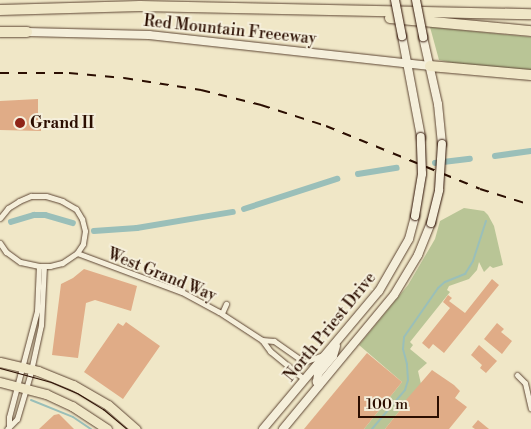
<!DOCTYPE html>
<html>
<head>
<meta charset="utf-8">
<style>
  body { margin:0 }
  #map { position:relative; width:531px; height:429px; overflow:hidden; background:#f0e7c7; font-family:"Libre Bodoni",serif }
  div>[style] { position:absolute }
  [style*='--x'] { left:calc(var(--x)*1px); top:calc(var(--y)*1px); width:calc(var(--w)*1px); rotate:calc(var(--a)*1deg) }
  .green>* { inset:0; background:#b9c596 }
  .stream>* { height:2px; margin:-1px; padding:0 1px; transform-origin:1px; border-radius:1px; background:#9abfb9 }
  .canal>* { height:5.5px; margin:-2.75px; padding:0 2.75px; transform-origin:2.75px; border-radius:2.75px; background:#9abfb9 }
  .building>* { inset:0; background:#e0ac87 }
  .roads { filter:drop-shadow(0 0 1px #5c4432) drop-shadow(0 0 1px #5c4432) }
  .minor>* { height:5px; margin:-2.5px; padding:0 2.5px; transform-origin:2.5px; border-radius:2.5px; background:#f5efdb }
  .secondary>* { height:8px; margin:-4px; padding:0 4px; transform-origin:4px; border-radius:4px; background:#f5efdb }
  .primary>* { height:9px; margin:-4.5px; padding:0 4.5px; transform-origin:4.5px; border-radius:4.5px; background:#f0e7c7 }
  .motorway>* { height:10px; margin:-5px; padding:0 5px; transform-origin:5px; border-radius:5px; background:#f0e7c7 }
  .tram>* { height:1px; margin:-0.5px; padding:0 0.5px; transform-origin:0.5px; border-radius:0.5px; background:#2b0e01 }
  .rail>* { height:2px; margin-top:-1px; transform-origin:0; background:repeating-linear-gradient(90deg,#2b0e01 0 9px,transparent 0 18px) }
  .bridges { filter:drop-shadow(0 0 1px #2b0e01) drop-shadow(0 0 1px #2b0e01) }
  .secondary-bridge>* { height:8px; margin:-4px; padding:0 4px; transform-origin:4px; border-radius:4px; background:#f5efdb }
  .dots>* { width:14px; height:14px; translate:-50% -50%; box-sizing:border-box; border:2px solid #f5efdb; border-radius:50% }
  span { translate:-50% -50%; white-space:nowrap; text-align:center; line-height:1.15; -webkit-text-stroke:4px #f5efdb; paint-order:stroke }
  .street-label { font-size:16px; color:#2b0e01 }
  .poi-label { font-size:16px; color:#2b0e01; font-weight:700 }
  .left { translate:0 -50%; text-align:left }
  .scale { position:absolute; left:358px; top:396px; width:81px; height:22px; box-sizing:border-box; border:2px solid #2b0e01; border-top:0; padding-left:6px; font-size:15px; line-height:18px; white-space:nowrap; color:#2b0e01; -webkit-text-stroke:4px #f5efdb; paint-order:stroke }
</style>
</head>
<body>
<div id="map">
  <div class="green">
    <i style="clip-path:polygon(430px 27px,531px 37px,531px 71px,463px 65px,439px 60px)"></i>
    <i style="clip-path:polygon(464px 208px,484px 211px,488px 215px,494px 226px,503px 265px,493px 268px,490px 266px,484px 272px,479px 262px,477px 270px,469px 279px,449px 286px,447px 290px,450px 292px,410px 342px,413px 345px,410px 349px,427px 363px,418px 371px,421px 384px,400px 408px,401px 409px,385px 429px,364px 429px,402px 382px,359px 345px,408px 285px,435px 239px,440px 221px)"></i>
  </div>
  <div class="stream">
    <i style="--x:31;--y:400;--w:45;--a:22"></i>
    <i style="--x:73;--y:417;--w:22;--a:34"></i>
    <i style="--x:372;--y:429;--w:51;--a:-49.8"></i>
    <i style="--x:405;--y:390;--w:10;--a:-73"></i>
    <i style="--x:408;--y:380;--w:16;--a:-94"></i>
    <i style="--x:407;--y:364;--w:16;--a:-105"></i>
    <i style="--x:403;--y:349;--w:12;--a:-85"></i>
    <i style="--x:404;--y:337;--w:60;--a:-55.2"></i>
    <i style="--x:438;--y:288;--w:9;--a:-41"></i>
    <i style="--x:445;--y:282;--w:22;--a:-22"></i>
    <i style="--x:465;--y:274;--w:15;--a:-58"></i>
    <i style="--x:473;--y:261;--w:42;--a:-72"></i>
  </div>
  <div class="canal">
    <i style="--x:495;--y:156;--w:36;--a:-8"></i>
    <i style="--x:435;--y:163;--w:35;--a:-7"></i>
    <i style="--x:358;--y:174;--w:39;--a:-9"></i>
    <i style="--x:244;--y:209;--w:98;--a:-17.9"></i>
    <i style="--x:11;--y:222;--w:24;--a:-17"></i>
    <i style="--x:34;--y:215;--w:11;--a:0"></i>
    <i style="--x:45;--y:215;--w:29;--a:16"></i>
    <i style="--x:94;--y:231;--w:43;--a:-4"></i>
    <i style="--x:137;--y:228;--w:97;--a:-9.5"></i>
  </div>
  <div class="building">
    <i style="clip-path:polygon(38px 99px,38px 117px,41px 117px,41px 131px,0 130px,0 101px)"></i>
    <i style="clip-path:polygon(84px 269px,137px 286px,131px 311px,95px 300px,86px 303px,78px 358px,52px 355px,61px 284px,73px 278px)"></i>
    <i style="clip-path:polygon(492px 279px,499px 285px,444px 353px,433px 344px,429px 349px,422px 343px,450px 308px,443px 302px,448px 295px,452px 298px,449px 301px,465px 313px)"></i>
    <i style="clip-path:polygon(126px 322px,160px 346px,123px 399px,84px 372px,118px 323px,123px 326px)"></i>
    <i style="clip-path:polygon(497px 323px,504px 329px,501px 332px,512px 341px,502px 354px,484px 339px)"></i>
    <i style="clip-path:polygon(479px 345px,497px 361px,486px 373px,480px 368px,482px 365px,471px 355px)"></i>
    <i style="clip-path:polygon(367px 353px,402px 382px,364px 429px,304px 429px)"></i>
    <i style="clip-path:polygon(432px 370px,454px 385px,460px 391px,455px 398px,467px 407px,449px 429px,385px 429px,401px 409px,399px 408px)"></i>
    <i style="clip-path:polygon(59px 414px,74px 429px,39px 429px,54px 415px)"></i>
    <i style="clip-path:polygon(478px 420px,489px 429px,475px 429px,472px 427px)"></i>
  </div>
  <div class="roads">
    <div class="minor">
      <i style="--x:0;--y:218;--w:13;--a:-51"></i>
      <i style="--x:8;--y:208;--w:13;--a:-32"></i>
      <i style="--x:19;--y:201;--w:13;--a:-23"></i>
      <i style="--x:31;--y:196;--w:15;--a:0"></i>
      <i style="--x:46;--y:196;--w:17;--a:17"></i>
      <i style="--x:62;--y:201;--w:16;--a:30"></i>
      <i style="--x:76;--y:209;--w:12;--a:59"></i>
      <i style="--x:82;--y:219;--w:12;--a:76"></i>
      <i style="--x:85;--y:231;--w:13;--a:99"></i>
      <i style="--x:83;--y:244;--w:11;--a:124"></i>
      <i style="--x:77;--y:253;--w:18;--a:146"></i>
      <i style="--x:62;--y:263;--w:12;--a:166"></i>
      <i style="--x:50;--y:266;--w:11;--a:180"></i>
      <i style="--x:39;--y:266;--w:19;--a:-168"></i>
      <i style="--x:20;--y:262;--w:17;--a:-144"></i>
      <i style="--x:6;--y:252;--w:11;--a:-124"></i>
      <i style="--x:77;--y:253;--w:112;--a:20.4"></i>
      <i style="--x:182;--y:292;--w:42;--a:28.4"></i>
      <i style="--x:219;--y:312;--w:51;--a:33.1"></i>
      <i style="--x:262;--y:340;--w:14;--a:54"></i>
      <i style="--x:270;--y:351;--w:45;--a:39.6"></i>
      <i style="--x:222;--y:313;--w:10;--a:-66"></i>
      <i style="--x:262;--y:340;--w:12;--a:5"></i>
      <i style="--x:274;--y:341;--w:37;--a:35"></i>
      <i style="--x:304;--y:362;--w:20;--a:-20"></i>
      <i style="--x:517;--y:375;--w:11;--a:45"></i>
      <i style="--x:525;--y:383;--w:26;--a:77"></i>
      <i style="--x:9;--y:426;--w:9;--a:-90"></i>
      <i style="--x:9;--y:417;--w:110;--a:-75.2"></i>
      <i style="--x:37;--y:311;--w:45;--a:-87.5"></i>
      <i style="--x:7;--y:429;--w:14;--a:-45"></i>
      <i style="--x:17;--y:419;--w:46;--a:-73.5"></i>
      <i style="--x:30;--y:375;--w:51;--a:-77.6"></i>
      <i style="--x:41;--y:325;--w:59;--a:-87.1"></i>
    </div>
    <div class="secondary">
      <i style="--x:27;--y:32;--w:122;--a:1.4"></i>
      <i style="--x:149;--y:35;--w:283;--a:6.3"></i>
      <i style="--x:402;--y:36;--w:103;--a:79.3"></i>
      <i style="--x:423;--y:37;--w:69;--a:77.4"></i>
      <i style="--x:438;--y:104;--w:40;--a:84.3"></i>
      <i style="--x:319;--y:385;--w:4;--a:-124"></i>
      <i style="--x:317;--y:382;--w:8;--a:-83"></i>
      <i style="--x:318;--y:374;--w:23;--a:-50"></i>
      <i style="--x:333;--y:356;--w:10;--a:-73"></i>
      <i style="--x:263;--y:429;--w:180;--a:-50"></i>
      <i style="--x:379;--y:291;--w:60;--a:-60"></i>
      <i style="--x:409;--y:239;--w:24;--a:-75"></i>
      <i style="--x:283;--y:429;--w:174;--a:-50.4"></i>
      <i style="--x:394;--y:295;--w:47;--a:-59"></i>
      <i style="--x:418;--y:255;--w:35;--a:-68"></i>
    </div>
    <div class="primary">
      <i style="--x:0;--y:362;--w:39;--a:13"></i>
      <i style="--x:38;--y:371;--w:38;--a:22"></i>
      <i style="--x:73;--y:385;--w:40;--a:29.7"></i>
      <i style="--x:108;--y:405;--w:37;--a:41"></i>
      <i style="--x:0;--y:382;--w:48;--a:14.6"></i>
      <i style="--x:46;--y:394;--w:29;--a:25"></i>
      <i style="--x:72;--y:406;--w:42;--a:33.3"></i>
    </div>
    <div class="motorway">
      <i style="--x:0;--y:10;--w:140;--a:-1.6"></i>
      <i style="--x:140;--y:6;--w:391;--a:1.2"></i>
      <i style="--x:390;--y:18;--w:142;--a:5.3"></i>
      <i style="--x:0;--y:32;--w:27;--a:0"></i>
      <i style="--x:430;--y:66;--w:101;--a:5.1"></i>
    </div>
  </div>
  <div class="tram">
    <i style="--x:0;--y:368;--w:53;--a:15.4"></i>
    <i style="--x:51;--y:382;--w:28;--a:23"></i>
    <i style="--x:77;--y:393;--w:31;--a:32"></i>
    <i style="--x:103;--y:409;--w:31;--a:40"></i>
  </div>
  <div class="rail">
    <i style="--x:0;--y:73;--w:69;--a:0"></i>
    <i style="--x:69;--y:73;--w:55;--a:5.2"></i>
    <i style="--x:124;--y:78;--w:78;--a:8.9"></i>
    <i style="--x:201;--y:90;--w:62;--a:14"></i>
    <i style="--x:261;--y:105;--w:68;--a:17.9"></i>
    <i style="--x:326;--y:126;--w:166;--a:22.2"></i>
    <i style="--x:480;--y:189;--w:53;--a:17.4"></i>
  </div>
  <div class="bridges">
    <div class="secondary-bridge">
      <i style="--x:395;--y:0;--w:37;--a:79"></i>
      <i style="--x:416;--y:0;--w:38;--a:79"></i>
      <i style="--x:415;--y:216;--w:43;--a:-80.5"></i>
      <i style="--x:422;--y:174;--w:37;--a:-92"></i>
      <i style="--x:431;--y:223;--w:34;--a:-76"></i>
      <i style="--x:439;--y:190;--w:46;--a:-86.3"></i>
    </div>
  </div>
  <div class="dots">
    <i style="left:20px;top:123px;background:#8f2418"></i>
  </div>
  <div class="street-label">
    <span style="left:230px;top:30px;rotate:6deg">Red Mountain Freeeway</span>
    <span style="left:162px;top:275px;rotate:22deg">West Grand Way</span>
    <span style="left:330px;top:327px;rotate:-51deg">North Priest Drive</span>
  </div>
  <div class="poi-label">
    <span class="left" style="left:30px;top:123px">Grand II</span>
  </div>
  <div class="scale">100 m</div>
</div>
</body>
</html>
